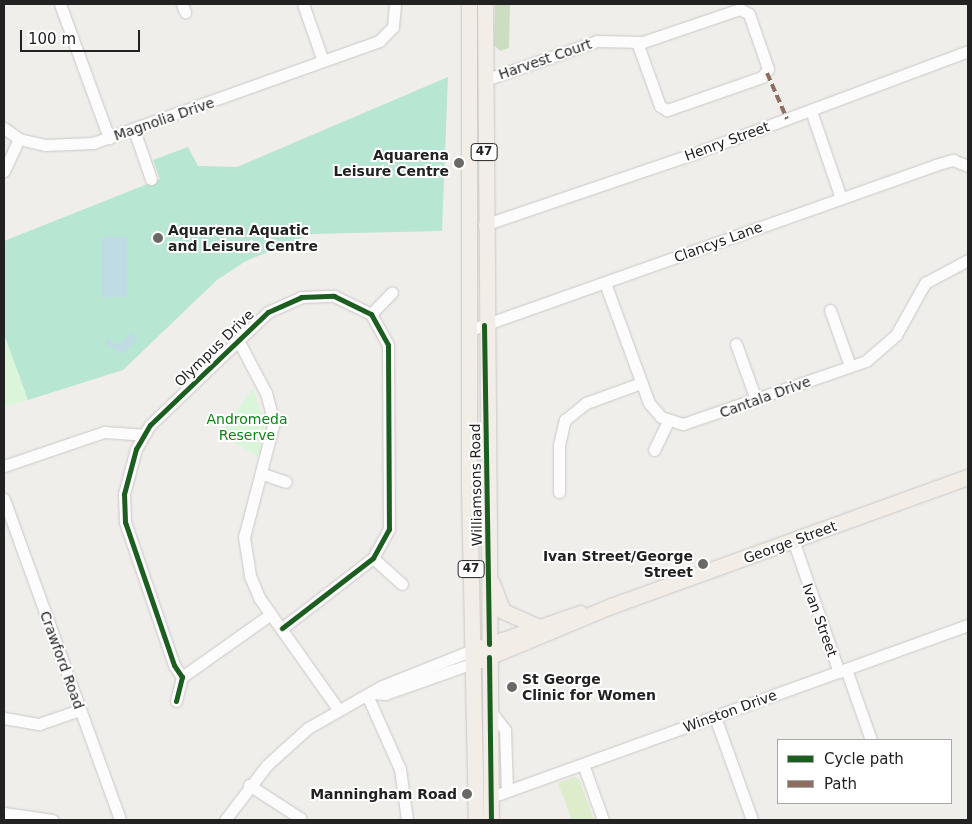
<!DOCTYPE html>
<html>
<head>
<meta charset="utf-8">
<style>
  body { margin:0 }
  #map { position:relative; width:972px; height:824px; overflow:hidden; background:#f0eeeb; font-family:"DejaVu Sans",sans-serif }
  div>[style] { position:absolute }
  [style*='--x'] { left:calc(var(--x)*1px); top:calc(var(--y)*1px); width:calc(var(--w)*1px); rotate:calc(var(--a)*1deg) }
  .grass>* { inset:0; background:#ddeccb }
  .forest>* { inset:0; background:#cbdec1 }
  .park>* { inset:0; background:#daf5da }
  .pitch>* { inset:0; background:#b7e6d2 }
  .water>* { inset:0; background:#bfdbe3; transform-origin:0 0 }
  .roads { filter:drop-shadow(0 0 1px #c9c8c7) drop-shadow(0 0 1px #c9c8c7) }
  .minor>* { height:11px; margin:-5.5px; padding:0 5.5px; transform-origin:5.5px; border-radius:5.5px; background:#fdfcfc }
  .major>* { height:15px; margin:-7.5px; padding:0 7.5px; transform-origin:7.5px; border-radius:7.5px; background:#f3ede7 }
  .quiet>* { height:4px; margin-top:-2px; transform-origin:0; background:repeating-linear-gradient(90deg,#8d6e63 0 8px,transparent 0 12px) }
  .cycleway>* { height:5px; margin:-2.5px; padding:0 2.5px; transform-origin:2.5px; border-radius:2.5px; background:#1b5e20 }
  .dots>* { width:14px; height:14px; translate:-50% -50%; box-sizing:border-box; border:2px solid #fff; border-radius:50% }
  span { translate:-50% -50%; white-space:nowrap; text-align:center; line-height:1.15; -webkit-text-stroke:4px #fff; paint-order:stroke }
  .shield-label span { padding:1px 4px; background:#fff; border:1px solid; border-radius:4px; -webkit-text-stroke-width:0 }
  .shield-label { font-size:12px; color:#222; font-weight:700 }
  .street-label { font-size:14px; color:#222 }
  .poi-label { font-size:14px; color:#222; font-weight:700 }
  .right { translate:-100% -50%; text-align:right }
  .left { translate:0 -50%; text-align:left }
  .park-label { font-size:14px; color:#0c8416 }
  .frame { position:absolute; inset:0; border:5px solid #222; pointer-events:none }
  .legend { position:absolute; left:777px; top:739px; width:175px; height:65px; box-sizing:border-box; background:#fff; border:1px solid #a7a7a7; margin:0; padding:6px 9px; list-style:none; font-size:15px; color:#222 }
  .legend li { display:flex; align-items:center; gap:10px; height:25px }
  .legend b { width:25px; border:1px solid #a7a7a7 }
  .scale { position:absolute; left:20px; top:30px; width:120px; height:22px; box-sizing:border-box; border:2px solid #222; border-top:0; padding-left:6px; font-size:15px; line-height:18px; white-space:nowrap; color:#222; -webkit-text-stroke:4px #fff; paint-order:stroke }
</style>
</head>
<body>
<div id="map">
  <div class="grass">
    <i style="clip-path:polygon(574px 777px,579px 779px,594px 820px,572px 820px,558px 783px)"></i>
  </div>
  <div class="forest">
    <i style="clip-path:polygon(495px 4px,510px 4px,509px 48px,500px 51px,494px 45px)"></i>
  </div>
  <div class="park">
    <i style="clip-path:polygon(4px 334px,28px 400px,4px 407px)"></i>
    <i style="clip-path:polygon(253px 388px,265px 424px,259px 457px,219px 434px)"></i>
  </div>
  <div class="pitch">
    <i style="clip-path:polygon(448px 77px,442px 231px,311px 234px,246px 261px,217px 280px,123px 370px,28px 400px,4px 334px,4px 241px,160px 179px,153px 160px,188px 147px,198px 166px,237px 167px)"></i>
  </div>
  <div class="water">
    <i style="left:101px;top:237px;width:26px;height:60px"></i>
    <i style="clip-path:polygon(133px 333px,136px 341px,122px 354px,106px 344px,107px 338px,117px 345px)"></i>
  </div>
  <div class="roads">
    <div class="minor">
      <i style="--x:60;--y:4;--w:143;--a:69.9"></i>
      <i style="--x:182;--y:4;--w:9;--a:69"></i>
      <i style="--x:303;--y:4;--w:60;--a:70.7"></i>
      <i style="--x:485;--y:80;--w:119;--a:-19.2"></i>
      <i style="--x:597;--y:41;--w:46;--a:1.2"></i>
      <i style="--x:643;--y:42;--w:102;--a:-18.8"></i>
      <i style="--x:740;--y:9;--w:10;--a:29"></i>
      <i style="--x:749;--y:14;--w:58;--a:70.9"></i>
      <i style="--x:768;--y:69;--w:10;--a:127"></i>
      <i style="--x:762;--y:77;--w:101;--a:160.8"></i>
      <i style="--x:667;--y:110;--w:8;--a:-150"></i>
      <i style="--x:660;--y:106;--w:68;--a:-109.8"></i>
      <i style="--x:811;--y:111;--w:92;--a:71"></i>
      <i style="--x:4;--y:128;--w:19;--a:36"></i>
      <i style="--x:19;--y:139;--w:27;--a:13"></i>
      <i style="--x:45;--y:145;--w:48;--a:-2.4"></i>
      <i style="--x:93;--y:143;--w:304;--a:-19.6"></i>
      <i style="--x:379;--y:41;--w:20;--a:-45"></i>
      <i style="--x:393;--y:27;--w:23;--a:-85"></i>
      <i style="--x:134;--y:130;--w:52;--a:70.9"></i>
      <i style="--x:4;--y:171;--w:35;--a:-65"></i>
      <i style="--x:484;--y:225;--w:218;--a:-18.8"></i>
      <i style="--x:690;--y:155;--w:297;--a:-20.5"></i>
      <i style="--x:605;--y:283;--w:128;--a:69.9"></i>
      <i style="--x:649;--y:403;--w:18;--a:49"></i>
      <i style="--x:661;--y:417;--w:23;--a:18"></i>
      <i style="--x:683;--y:424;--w:194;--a:-19"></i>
      <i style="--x:866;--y:361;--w:40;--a:-41"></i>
      <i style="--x:896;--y:335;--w:60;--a:-60.9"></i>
      <i style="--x:925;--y:283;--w:49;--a:-28.1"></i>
      <i style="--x:830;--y:310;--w:59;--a:70.3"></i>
      <i style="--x:371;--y:314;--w:30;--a:-46"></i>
      <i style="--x:467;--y:331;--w:497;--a:-19.5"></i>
      <i style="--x:935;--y:165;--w:19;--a:-16"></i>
      <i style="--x:953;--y:160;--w:16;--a:22"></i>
      <i style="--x:238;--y:340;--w:60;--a:62.2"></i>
      <i style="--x:266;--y:393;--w:30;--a:75"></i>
      <i style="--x:274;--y:422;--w:119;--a:104.6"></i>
      <i style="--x:244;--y:537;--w:39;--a:81"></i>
      <i style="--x:250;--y:576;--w:25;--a:67"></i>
      <i style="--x:260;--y:599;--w:135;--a:54.7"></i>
      <i style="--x:736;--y:344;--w:59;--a:70.3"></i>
      <i style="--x:654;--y:450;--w:32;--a:-64"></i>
      <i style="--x:4;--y:466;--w:106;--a:-18.8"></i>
      <i style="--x:104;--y:432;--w:39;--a:4"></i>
      <i style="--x:263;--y:474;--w:24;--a:19"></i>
      <i style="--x:559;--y:492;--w:47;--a:-90"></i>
      <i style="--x:559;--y:445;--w:26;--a:-77"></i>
      <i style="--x:565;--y:420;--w:27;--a:-39"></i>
      <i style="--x:586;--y:403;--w:59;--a:-20"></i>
      <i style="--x:4;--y:499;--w:341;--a:70.1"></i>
      <i style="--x:793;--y:540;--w:140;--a:70.8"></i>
      <i style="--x:373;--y:558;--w:39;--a:42"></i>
      <i style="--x:846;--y:669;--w:75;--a:70.6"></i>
      <i style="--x:182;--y:677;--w:109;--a:-35.3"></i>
      <i style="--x:371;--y:693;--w:14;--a:4"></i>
      <i style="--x:385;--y:694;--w:93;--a:-19.4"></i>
      <i style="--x:367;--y:695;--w:81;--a:66"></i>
      <i style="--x:400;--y:769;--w:51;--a:82.2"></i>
      <i style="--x:176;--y:701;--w:25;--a:-76"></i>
      <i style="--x:182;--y:677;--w:14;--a:-124"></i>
      <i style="--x:174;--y:665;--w:151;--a:-108.9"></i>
      <i style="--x:125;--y:522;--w:28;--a:-92"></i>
      <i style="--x:124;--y:494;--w:47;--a:-75.1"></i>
      <i style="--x:136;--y:449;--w:28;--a:-60"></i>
      <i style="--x:150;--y:425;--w:163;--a:-43.8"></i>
      <i style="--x:268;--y:312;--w:36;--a:-24"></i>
      <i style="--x:301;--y:297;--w:33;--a:-2"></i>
      <i style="--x:334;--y:296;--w:41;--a:25.9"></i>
      <i style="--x:371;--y:314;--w:35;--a:61"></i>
      <i style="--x:388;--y:345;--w:184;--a:89.7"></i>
      <i style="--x:389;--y:529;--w:33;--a:119"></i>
      <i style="--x:373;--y:558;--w:115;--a:142.4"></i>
      <i style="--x:490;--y:710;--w:25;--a:53"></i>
      <i style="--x:505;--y:730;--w:61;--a:88.1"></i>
      <i style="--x:715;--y:717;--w:109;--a:70.2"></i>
      <i style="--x:4;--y:718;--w:36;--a:10"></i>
      <i style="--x:39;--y:724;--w:43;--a:-18.9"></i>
      <i style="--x:583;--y:764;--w:59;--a:70.3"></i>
      <i style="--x:249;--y:785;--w:61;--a:32.9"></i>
      <i style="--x:491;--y:797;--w:507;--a:-19.83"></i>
      <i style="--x:4;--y:813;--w:49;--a:8.1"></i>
      <i style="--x:225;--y:820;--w:69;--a:-52.6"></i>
      <i style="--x:267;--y:765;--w:55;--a:-42.1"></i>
      <i style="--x:308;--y:728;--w:85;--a:-29.6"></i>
      <i style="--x:382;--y:686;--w:98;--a:-21.6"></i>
    </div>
    <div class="major">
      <i style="--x:469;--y:4;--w:483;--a:90"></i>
      <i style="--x:469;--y:487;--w:333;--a:88.8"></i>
      <i style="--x:485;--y:4;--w:816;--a:89.58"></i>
      <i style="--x:492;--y:583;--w:30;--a:69"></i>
      <i style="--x:503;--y:611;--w:37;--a:24"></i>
      <i style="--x:479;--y:648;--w:107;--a:-19.1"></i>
      <i style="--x:481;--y:660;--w:141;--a:-22.6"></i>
      <i style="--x:611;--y:606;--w:380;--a:-19.9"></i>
    </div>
  </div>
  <div class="quiet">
    <i style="--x:767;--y:73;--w:50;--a:66.5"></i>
  </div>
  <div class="cycleway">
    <i style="--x:484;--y:325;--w:319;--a:89.1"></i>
    <i style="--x:489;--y:657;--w:163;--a:89.3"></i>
    <i style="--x:176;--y:701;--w:25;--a:-76"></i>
    <i style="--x:182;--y:677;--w:14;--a:-124"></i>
    <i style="--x:174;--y:665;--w:151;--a:-108.9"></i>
    <i style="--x:125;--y:522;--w:28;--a:-92"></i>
    <i style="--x:124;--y:494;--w:47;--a:-75.1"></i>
    <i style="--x:136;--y:449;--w:28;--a:-60"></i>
    <i style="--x:150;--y:425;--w:163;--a:-43.8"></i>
    <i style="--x:268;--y:312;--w:36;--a:-24"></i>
    <i style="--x:301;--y:297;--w:33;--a:-2"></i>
    <i style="--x:334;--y:296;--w:41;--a:25.9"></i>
    <i style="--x:371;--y:314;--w:35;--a:61"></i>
    <i style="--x:388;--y:345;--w:184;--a:89.7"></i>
    <i style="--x:389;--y:529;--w:33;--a:119"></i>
    <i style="--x:373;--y:558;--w:115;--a:142.4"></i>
  </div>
  <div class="dots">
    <i style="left:459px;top:163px;background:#6a6968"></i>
    <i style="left:158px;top:238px;background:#6a6968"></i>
    <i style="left:703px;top:564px;background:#6a6968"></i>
    <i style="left:512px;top:687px;background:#6a6968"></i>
    <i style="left:467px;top:794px;background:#6a6968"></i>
  </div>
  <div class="shield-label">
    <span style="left:484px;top:152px">47</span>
    <span style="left:471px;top:569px">47</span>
  </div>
  <div class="street-label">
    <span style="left:545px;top:59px;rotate:-19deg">Harvest Court</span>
    <span style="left:164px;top:119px;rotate:-19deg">Magnolia Drive</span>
    <span style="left:727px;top:141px;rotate:-20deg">Henry Street</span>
    <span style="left:718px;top:242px;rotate:-20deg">Clancys Lane</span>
    <span style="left:214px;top:348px;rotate:-44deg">Olympus Drive</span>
    <span style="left:765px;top:397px;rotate:-20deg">Cantala Drive</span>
    <span style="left:476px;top:485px;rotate:-91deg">Williamsons Road</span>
    <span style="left:790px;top:542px;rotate:-20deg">George Street</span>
    <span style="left:820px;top:620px;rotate:70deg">Ivan Street</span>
    <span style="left:62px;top:660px;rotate:70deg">Crawford Road</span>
    <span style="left:730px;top:711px;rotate:-20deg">Winston Drive</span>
  </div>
  <div class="poi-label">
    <span class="right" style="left:449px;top:163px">Aquarena<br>Leisure Centre</span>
    <span class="left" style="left:168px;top:238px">Aquarena Aquatic<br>and Leisure Centre</span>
    <span class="right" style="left:693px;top:564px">Ivan Street/George<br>Street</span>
    <span class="left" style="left:522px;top:687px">St George<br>Clinic for Women</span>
    <span class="right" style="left:457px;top:794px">Manningham Road</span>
  </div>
  <div class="park-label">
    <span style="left:247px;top:427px">Andromeda<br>Reserve</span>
  </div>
  <div class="frame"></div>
  <ul class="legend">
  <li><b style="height:6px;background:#1b5e20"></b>Cycle path</li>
  <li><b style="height:6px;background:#8d6e63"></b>Path</li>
  </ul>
  <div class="scale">100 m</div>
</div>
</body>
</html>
